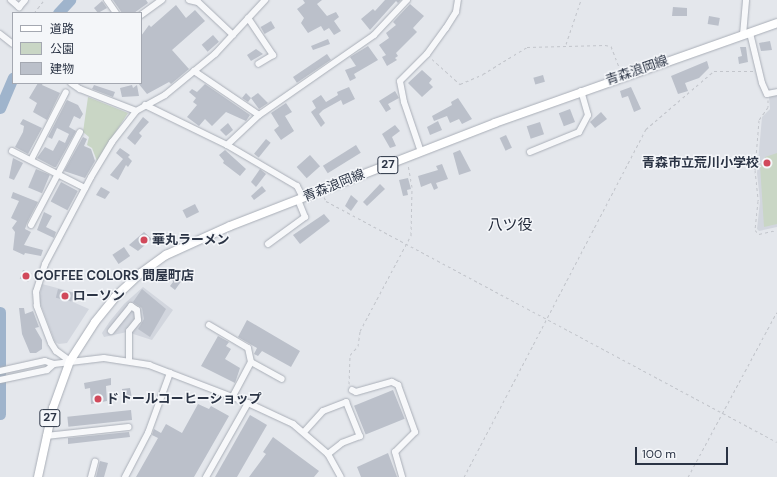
<!DOCTYPE html>
<html>
<head>
<meta charset="utf-8">
<style>
  body { margin:0 }
  #map { position:relative; width:777px; height:477px; overflow:hidden; background:#e4e7ec; font-family:"DM Sans","Noto Sans JP",sans-serif }
  div>[style] { position:absolute }
  [style*='--x'] { left:calc(var(--x)*1px); top:calc(var(--y)*1px); width:calc(var(--w)*1px); rotate:calc(var(--a)*1deg) }
  .built>* { inset:0; background:#d2d6de }
  .green>* { inset:0; background:#c9d6c5 }
  .stream>* { height:2px; margin:-1px; padding:0 1px; transform-origin:1px; border-radius:1px; background:#9fb4cc }
  .river>* { height:11px; margin:-5.5px; padding:0 5.5px; transform-origin:5.5px; border-radius:5.5px; background:#9fb4cc }
  .building>* { inset:0; background:#bbc0ca; transform-origin:0 0 }
  .path>* { height:1px; margin-top:-0.5px; transform-origin:0; background:repeating-linear-gradient(90deg,#c2c5cb 0 3px,transparent 0 6px) }
  .roads { filter:drop-shadow(0 0 1px #a9aeb7) drop-shadow(0 0 1px #a9aeb7) }
  .minor>* { height:6px; margin:-3px; padding:0 3px; transform-origin:3px; border-radius:3px; background:#f7f8fa }
  .major>* { height:8px; margin:-4px; padding:0 4px; transform-origin:4px; border-radius:4px; background:#fff }
  .dots>* { width:11px; height:11px; translate:-50% -50%; box-sizing:border-box; border:2px solid #f4f6f9; border-radius:50% }
  span { translate:-50% -50%; white-space:nowrap; text-align:center; line-height:1.15; -webkit-text-stroke:3px #f4f6f9; paint-order:stroke }
  .shield-label span { padding:1px 3px; background:#f4f6f9; border:1px solid; border-radius:3px; -webkit-text-stroke-width:0 }
  .shield-label { font-size:12px; color:#2b3445; font-weight:700 }
  .street-label { font-size:13px; color:#2b3445 }
  .poi-label { font-size:13px; color:#2b3445; font-weight:700 }
  .right { translate:-100% -50%; text-align:right }
  .left { translate:0 -50%; text-align:left }
  .quarter-label { font-size:15px; color:#1d2536 }
  .legend { position:absolute; left:12px; top:12px; width:130px; height:72px; box-sizing:border-box; background:#f4f6f9; border:1px solid #a4a8b1; margin:0; padding:5px 7px; list-style:none; font-size:12px; color:#2b3445 }
  .legend li { display:flex; align-items:center; gap:8px; height:20px }
  .legend b { width:20px; border:1px solid #a4a8b1 }
  .scale { position:absolute; left:635px; top:447px; width:93px; height:18px; box-sizing:border-box; border:2px solid #2b3445; border-top:0; padding-left:5px; font-size:12px; line-height:14px; white-space:nowrap; color:#2b3445; -webkit-text-stroke:3px #f4f6f9; paint-order:stroke }
</style>
</head>
<body>
<div id="map">
  <div class="built">
    <i style="clip-path:polygon(777px 95px,777px 227px,759px 231px,757px 229px,760px 201px,757px 173px,762px 117px,770px 109px,769px 97px)"></i>
    <i style="clip-path:polygon(42px 284px,76px 293px,73px 302px,89px 309px,67px 343px,59px 344px,55px 342px,39px 300px)"></i>
    <i style="clip-path:polygon(143px 287px,173px 310px,152px 340px,127px 332px,104px 337px,102px 333px,110px 321px,124px 304px)"></i>
  </div>
  <div class="green">
    <i style="clip-path:polygon(88px 97px,128px 113px,97px 161px,92px 148px,87px 145px,89px 137px,83px 132px)"></i>
    <i style="clip-path:polygon(777px 153px,777px 224px,764px 227px,760px 165px,766px 164px,765px 157px)"></i>
  </div>
  <div class="stream">
    <i style="--x:0;--y:337;--w:2;--a:63"></i>
  </div>
  <div class="river">
    <i style="--x:58;--y:13;--w:18;--a:-47"></i>
    <i style="--x:0;--y:108;--w:33;--a:-67"></i>
    <i style="--x:0;--y:312;--w:102;--a:90"></i>
  </div>
  <div class="building">
    <i style="clip-path:polygon(113px 0,146px 0,148px 3px,134px 13px,122px 13px)"></i>
    <i style="clip-path:polygon(303px 0,322px 0,317px 4px,327px 16px,336px 12px,339px 17px,334px 21px,341px 31px,334px 35px,329px 28px,324px 31px,321px 26px,308px 33px,301px 23px,304px 18px,297px 9px,305px 3px)"></i>
    <i style="clip-path:polygon(385px 0,401px 0,398px 3px,396px 1px,370px 30px,361px 19px,373px 9px,375px 11px)"></i>
    <i style="clip-path:polygon(102px 1px,107px 8px,98px 13px,94px 8px)"></i>
    <i style="clip-path:polygon(410px 4px,424px 16px,413px 28px,417px 32px,396px 53px,398px 56px,395px 58px,397px 60px,387px 66px,382px 57px,386px 55px,379px 45px,389px 38px,386px 33px,396px 25px,393px 22px)"></i>
    <i style="clip-path:polygon(176px 5px,186px 18px,195px 10px,205px 21px,172px 50px,189px 69px,171px 84px,169px 82px,147px 94px,138px 83px,141px 83px,141px 36px,149px 25px,151px 27px)"></i>
    <i style="clip-path:polygon(673px 7px,687px 8px,687px 16px,672px 16px)"></i>
    <i style="left:709px;top:16px;width:11px;height:8px;rotate:10deg"></i>
    <i style="left:271px;top:21px;width:8px;height:12px;rotate:60deg"></i>
    <i style="left:213px;top:35px;width:9px;height:15px;rotate:49deg"></i>
    <i style="clip-path:polygon(328px 39px,330px 44px,313px 50px,311px 46px)"></i>
    <i style="clip-path:polygon(770px 41px,772px 50px,761px 51px,759px 43px)"></i>
    <i style="clip-path:polygon(368px 46px,378px 60px,354px 74px,356px 78px,350px 81px,345px 70px,356px 66px,350px 57px)"></i>
    <i style="clip-path:polygon(740px 47px,746px 47px,748px 62px,739px 64px,738px 57px,742px 56px)"></i>
    <i style="clip-path:polygon(256px 49px,263px 54px,251px 61px,247px 55px)"></i>
    <i style="left:327px;top:54px;width:7px;height:41px;rotate:56deg"></i>
    <i style="clip-path:polygon(707px 61px,709px 68px,699px 78px,685px 83px,688px 91px,678px 94px,671px 76px)"></i>
    <i style="clip-path:polygon(422px 70px,432px 79px,429px 83px,433px 87px,422px 97px,408px 83px)"></i>
    <i style="left:543px;top:75px;width:7px;height:10px;rotate:74deg"></i>
    <i style="clip-path:polygon(38px 83px,43px 83px,42px 85px,60px 93px,47px 120px,33px 112px,37px 103px,29px 98px)"></i>
    <i style="clip-path:polygon(205px 84px,250px 115px,246px 121px,226px 112px,212px 126px,205px 119px,199px 126px,187px 117px,197px 105px,193px 102px,196px 98px,189px 92px,192px 89px,197px 92px)"></i>
    <i style="clip-path:polygon(94px 85px,115px 92px,113px 97px,92px 89px)"></i>
    <i style="clip-path:polygon(132px 85px,133px 88px,137px 85px,139px 96px,122px 97px,120px 88px)"></i>
    <i style="clip-path:polygon(349px 87px,355px 99px,343px 105px,341px 100px,323px 110px,319px 114px,325px 123px,321px 127px,311px 112px,316px 108px,312px 101px,321px 95px,326px 102px,338px 95px,337px 92px)"></i>
    <i style="clip-path:polygon(631px 87px,641px 109px,634px 112px,628px 96px,622px 98px,620px 91px)"></i>
    <i style="clip-path:polygon(395px 91px,399px 98px,388px 104px,391px 109px,386px 112px,379px 101px)"></i>
    <i style="clip-path:polygon(246px 93px,251px 98px,258px 93px,268px 103px,259px 109px,251px 98px,248px 102px,242px 98px)"></i>
    <i style="clip-path:polygon(458px 98px,472px 119px,462px 124px,459px 119px,450px 123px,447px 116px,434px 121px,432px 116px,452px 105px,451px 102px)"></i>
    <i style="clip-path:polygon(67px 100px,78px 105px,83px 114px,80px 119px,74px 116px,69px 127px,76px 131px,56px 167px,54px 167px,37px 158px,45px 147px,53px 151px,59px 140px,65px 143px,69px 134px,57px 128px,52px 139px,48px 137px)"></i>
    <i style="clip-path:polygon(286px 103px,292px 112px,285px 116px,294px 131px,281px 140px,274px 130px,279px 126px,271px 113px)"></i>
    <i style="left:570px;top:109px;width:14px;height:12px;rotate:69deg"></i>
    <i style="clip-path:polygon(601px 112px,607px 119px,595px 128px,590px 122px)"></i>
    <i style="clip-path:polygon(143px 117px,149px 122px,139px 133px,142px 136px,135px 145px,127px 138px)"></i>
    <i style="clip-path:polygon(23px 119px,42px 128px,28px 154px,15px 147px,23px 132px,24px 126px,20px 124px)"></i>
    <i style="clip-path:polygon(438px 121px,442px 130px,430px 135px,427px 127px)"></i>
    <i style="left:540px;top:122px;width:13px;height:14px;rotate:72deg"></i>
    <i style="clip-path:polygon(228px 123px,233px 130px,226px 136px,220px 130px)"></i>
    <i style="clip-path:polygon(395px 125px,400px 131px,392px 137px,396px 146px,390px 148px,382px 134px)"></i>
    <i style="left:506px;top:135px;width:14px;height:7px;rotate:65deg"></i>
    <i style="clip-path:polygon(83px 137px,87px 139px,84px 146px,91px 149px,95px 161px,85px 178px,64px 171px)"></i>
    <i style="left:266px;top:139px;width:6px;height:19px;rotate:39deg"></i>
    <i style="left:356px;top:145px;width:9px;height:39px;rotate:58deg"></i>
    <i style="clip-path:polygon(120px 148px,130px 155px,128px 157px,132px 161px,128px 167px,126px 165px,118px 180px,110px 175px,123px 159px,116px 153px)"></i>
    <i style="clip-path:polygon(225px 150px,246px 169px,240px 176px,223px 163px,224px 161px,219px 155px)"></i>
    <i style="clip-path:polygon(460px 150px,471px 171px,459px 175px,453px 153px)"></i>
    <i style="left:310px;top:155px;width:15px;height:18px;rotate:48deg"></i>
    <i style="clip-path:polygon(13px 158px,23px 163px,14px 180px,9px 178px)"></i>
    <i style="clip-path:polygon(442px 164px,448px 179px,436px 183px,438px 188px,434px 190px,431px 183px,421px 187px,418px 176px,438px 170px,436px 166px)"></i>
    <i style="left:36px;top:169px;width:15px;height:20px;rotate:23deg"></i>
    <i style="clip-path:polygon(260px 169px,266px 174px,256px 187px,251px 182px)"></i>
    <i style="clip-path:polygon(408px 178px,411px 189px,407px 190px,408px 195px,403px 196px,399px 180px)"></i>
    <i style="left:61px;top:182px;width:19px;height:22px;rotate:28deg"></i>
    <i style="clip-path:polygon(380px 184px,385px 189px,367px 206px,363px 202px)"></i>
    <i style="clip-path:polygon(262px 186px,266px 191px,254px 200px,251px 196px)"></i>
    <i style="clip-path:polygon(101px 187px,110px 192px,105px 199px,96px 195px)"></i>
    <i style="clip-path:polygon(13px 192px,38px 202px,27px 223px,25px 229px,31px 232px,24px 245px,43px 250px,41px 256px,25px 253px,24px 255px,13px 250px,15px 232px,12px 228px,17px 221px,11px 218px,19px 201px,11px 198px)"></i>
    <i style="clip-path:polygon(351px 195px,358px 201px,351px 211px,345px 206px)"></i>
    <i style="left:195px;top:204px;width:9px;height:14px;rotate:63deg"></i>
    <i style="clip-path:polygon(44px 212px,52px 216px,46px 227px,56px 232px,54px 238px,37px 230px)"></i>
    <i style="clip-path:polygon(324px 214px,330px 221px,300px 244px,293px 235px)"></i>
    <i style="clip-path:polygon(144px 232px,152px 239px,138px 251px,129px 245px)"></i>
    <i style="left:124px;top:247px;width:11px;height:14px;rotate:56deg"></i>
    <i style="clip-path:polygon(174px 268px,185px 276px,175px 290px,170px 286px,173px 282px,170px 273px)"></i>
    <i style="left:23px;top:270px;width:9px;height:9px;rotate:21deg"></i>
    <i style="left:58px;top:289px;width:16px;height:9px;rotate:14deg"></i>
    <i style="clip-path:polygon(142px 289px,166px 309px,150px 337px,138px 329px,144px 319px,142px 308px,133px 302px)"></i>
    <i style="clip-path:polygon(19px 308px,24px 308px,25px 314px,33px 311px,39px 327px,35px 328px,42px 340px,42px 349px,36px 353px,30px 353px,22px 334px)"></i>
    <i style="clip-path:polygon(247px 320px,300px 351px,291px 367px,262px 351px,258px 356px,254px 354px,257px 348px,238px 337px)"></i>
    <i style="clip-path:polygon(218px 336px,229px 342px,226px 346px,231px 349px,225px 359px,240px 368px,235px 383px,201px 366px)"></i>
    <i style="clip-path:polygon(111px 378px,111px 385px,106px 386px,107px 401px,91px 404px,90px 388px,85px 389px,84px 383px)"></i>
    <i style="clip-path:polygon(130px 388px,132px 398px,123px 400px,122px 389px)"></i>
    <i style="left:393px;top:390px;width:31px;height:42px;rotate:68deg"></i>
    <i style="clip-path:polygon(198px 404px,209px 409px,211px 406px,229px 416px,194px 477px,136px 477px,158px 438px,152px 435px,154px 429px,161px 433px,166px 424px,182px 433px)"></i>
    <i style="left:131px;top:410px;width:10px;height:64px;rotate:84deg"></i>
    <i style="clip-path:polygon(250px 415px,267px 425px,237px 477px,215px 477px)"></i>
    <i style="clip-path:polygon(129px 432px,130px 437px,68px 444px,68px 438px)"></i>
    <i style="clip-path:polygon(273px 437px,319px 471px,314px 477px,249px 477px,266px 454px,263px 452px)"></i>
    <i style="clip-path:polygon(388px 453px,397px 477px,361px 477px,357px 467px)"></i>
    <i style="clip-path:polygon(100px 461px,108px 463px,104px 477px,96px 477px)"></i>
  </div>
  <div class="path">
    <i style="--x:34;--y:13;--w:16;--a:-52"></i>
    <i style="--x:566;--y:44;--w:46;--a:-71.2"></i>
    <i style="--x:432;--y:59;--w:38;--a:42"></i>
    <i style="--x:460;--y:84;--w:25;--a:-23"></i>
    <i style="--x:483;--y:74;--w:52;--a:-31.5"></i>
    <i style="--x:527;--y:47;--w:78;--a:-1.5"></i>
    <i style="--x:605;--y:45;--w:6;--a:9"></i>
    <i style="--x:611;--y:46;--w:28;--a:69"></i>
    <i style="--x:768;--y:100;--w:7;--a:90"></i>
    <i style="--x:768;--y:107;--w:16;--a:125"></i>
    <i style="--x:759;--y:120;--w:50;--a:94.6"></i>
    <i style="--x:755;--y:170;--w:31;--a:84"></i>
    <i style="--x:758;--y:201;--w:29;--a:96"></i>
    <i style="--x:755;--y:230;--w:6;--a:45"></i>
    <i style="--x:759;--y:234;--w:18;--a:-13"></i>
    <i style="--x:324;--y:197;--w:4;--a:63"></i>
    <i style="--x:326;--y:201;--w:511;--a:28.12"></i>
    <i style="--x:349;--y:384;--w:29;--a:-88"></i>
    <i style="--x:350;--y:355;--w:12;--a:-48"></i>
    <i style="--x:358;--y:346;--w:15;--a:-82"></i>
    <i style="--x:360;--y:331;--w:109;--a:-62"></i>
    <i style="--x:411;--y:235;--w:48;--a:-88.8"></i>
    <i style="--x:412;--y:187;--w:23;--a:-100"></i>
    <i style="--x:464;--y:477;--w:393;--a:-62.4"></i>
    <i style="--x:646;--y:129;--w:89;--a:-40.5"></i>
    <i style="--x:714;--y:71;--w:39;--a:0"></i>
    <i style="--x:688;--y:477;--w:187;--a:-61.7"></i>
  </div>
  <div class="roads">
    <div class="minor">
      <i style="--x:11;--y:0;--w:11;--a:41"></i>
      <i style="--x:19;--y:7;--w:9;--a:-49"></i>
      <i style="--x:107;--y:0;--w:16;--a:55"></i>
      <i style="--x:189;--y:0;--w:9;--a:13"></i>
      <i style="--x:198;--y:2;--w:48;--a:43.3"></i>
      <i style="--x:141;--y:15;--w:26;--a:-36"></i>
      <i style="--x:248;--y:18;--w:45;--a:56"></i>
      <i style="--x:273;--y:55;--w:17;--a:149"></i>
      <i style="--x:750;--y:33;--w:51;--a:76.5"></i>
      <i style="--x:762;--y:83;--w:12;--a:66"></i>
      <i style="--x:767;--y:94;--w:10;--a:-11"></i>
      <i style="--x:0;--y:34;--w:16;--a:38"></i>
      <i style="--x:743;--y:35;--w:35;--a:-85"></i>
      <i style="--x:194;--y:71;--w:78;--a:34.1"></i>
      <i style="--x:71;--y:83;--w:11;--a:34"></i>
      <i style="--x:80;--y:89;--w:60;--a:21.4"></i>
      <i style="--x:145;--y:105;--w:91;--a:26"></i>
      <i style="--x:227;--y:145;--w:81;--a:30.4"></i>
      <i style="--x:297;--y:186;--w:13;--a:63"></i>
      <i style="--x:227;--y:145;--w:44;--a:-43.2"></i>
      <i style="--x:259;--y:115;--w:140;--a:-34.8"></i>
      <i style="--x:374;--y:35;--w:48;--a:-46.7"></i>
      <i style="--x:12;--y:151;--w:82;--a:26.9"></i>
      <i style="--x:421;--y:152;--w:53;--a:-108.8"></i>
      <i style="--x:404;--y:102;--w:21;--a:-101"></i>
      <i style="--x:400;--y:81;--w:38;--a:-45"></i>
      <i style="--x:427;--y:54;--w:32;--a:-54"></i>
      <i style="--x:446;--y:28;--w:19;--a:-58"></i>
      <i style="--x:456;--y:12;--w:12;--a:-81"></i>
      <i style="--x:530;--y:152;--w:53;--a:-22.2"></i>
      <i style="--x:579;--y:132;--w:19;--a:-62"></i>
      <i style="--x:588;--y:115;--w:25;--a:-106"></i>
      <i style="--x:31;--y:160;--w:76;--a:-62.8"></i>
      <i style="--x:31;--y:225;--w:105;--a:-62.2"></i>
      <i style="--x:268;--y:244;--w:46;--a:-36.1"></i>
      <i style="--x:305;--y:217;--w:18;--a:-112"></i>
      <i style="--x:209;--y:325;--w:45;--a:30.5"></i>
      <i style="--x:248;--y:348;--w:14;--a:78"></i>
      <i style="--x:251;--y:362;--w:40;--a:118"></i>
      <i style="--x:111;--y:331;--w:32;--a:-51"></i>
      <i style="--x:131;--y:306;--w:7;--a:34"></i>
      <i style="--x:137;--y:310;--w:10;--a:84"></i>
      <i style="--x:138;--y:320;--w:14;--a:129"></i>
      <i style="--x:129;--y:331;--w:30;--a:90"></i>
      <i style="--x:70;--y:361;--w:17;--a:-144"></i>
      <i style="--x:56;--y:351;--w:9;--a:-122"></i>
      <i style="--x:51;--y:343;--w:40;--a:-111"></i>
      <i style="--x:37;--y:306;--w:14;--a:-94"></i>
      <i style="--x:36;--y:292;--w:29;--a:-72"></i>
      <i style="--x:45;--y:264;--w:98;--a:-62.1"></i>
      <i style="--x:91;--y:177;--w:41;--a:-59"></i>
      <i style="--x:112;--y:142;--w:39;--a:-52"></i>
      <i style="--x:136;--y:111;--w:33;--a:-29"></i>
      <i style="--x:165;--y:95;--w:65;--a:-39.4"></i>
      <i style="--x:215;--y:54;--w:74;--a:-47.2"></i>
      <i style="--x:251;--y:362;--w:35;--a:29"></i>
      <i style="--x:0;--y:371;--w:46;--a:-12.5"></i>
      <i style="--x:45;--y:361;--w:9;--a:18"></i>
      <i style="--x:54;--y:364;--w:50;--a:-6.8"></i>
      <i style="--x:104;--y:358;--w:46;--a:8.8"></i>
      <i style="--x:149;--y:365;--w:106;--a:21"></i>
      <i style="--x:248;--y:403;--w:50;--a:25"></i>
      <i style="--x:293;--y:424;--w:46;--a:40.6"></i>
      <i style="--x:328;--y:454;--w:26;--a:61"></i>
      <i style="--x:0;--y:380;--w:48;--a:-12"></i>
      <i style="--x:47;--y:370;--w:9;--a:-41"></i>
      <i style="--x:352;--y:390;--w:4;--a:27"></i>
      <i style="--x:356;--y:392;--w:37;--a:-16"></i>
      <i style="--x:392;--y:382;--w:7;--a:27"></i>
      <i style="--x:398;--y:385;--w:50;--a:70.1"></i>
      <i style="--x:415;--y:432;--w:28;--a:135"></i>
      <i style="--x:395;--y:452;--w:26;--a:74"></i>
      <i style="--x:304;--y:432;--w:28;--a:-48"></i>
      <i style="--x:323;--y:411;--w:25;--a:-21"></i>
      <i style="--x:346;--y:402;--w:37;--a:68"></i>
      <i style="--x:360;--y:436;--w:19;--a:159"></i>
      <i style="--x:342;--y:443;--w:18;--a:142"></i>
      <i style="--x:46;--y:436;--w:83;--a:-6.2"></i>
      <i style="--x:91;--y:477;--w:16;--a:-75"></i>
      <i style="--x:125;--y:477;--w:50;--a:-62.4"></i>
      <i style="--x:148;--y:433;--w:64;--a:-69.9"></i>
      <i style="--x:206;--y:477;--w:85;--a:-60.4"></i>
    </div>
    <div class="major">
      <i style="--x:38;--y:477;--w:71;--a:-77.7"></i>
      <i style="--x:53;--y:408;--w:50;--a:-70.1"></i>
      <i style="--x:70;--y:361;--w:46;--a:-57.3"></i>
      <i style="--x:95;--y:322;--w:32;--a:-51"></i>
      <i style="--x:115;--y:297;--w:35;--a:-43"></i>
      <i style="--x:141;--y:273;--w:31;--a:-36"></i>
      <i style="--x:166;--y:255;--w:70;--a:-24.4"></i>
      <i style="--x:230;--y:226;--w:284;--a:-21.2"></i>
      <i style="--x:495;--y:123;--w:299;--a:-19.5"></i>
    </div>
  </div>
  <div class="dots">
    <i style="left:767px;top:163px;background:#d1495b"></i>
    <i style="left:144px;top:240px;background:#d1495b"></i>
    <i style="left:26px;top:276px;background:#d1495b"></i>
    <i style="left:65px;top:296px;background:#d1495b"></i>
    <i style="left:98px;top:399px;background:#d1495b"></i>
  </div>
  <div class="shield-label">
    <span style="left:388px;top:165px">27</span>
    <span style="left:50px;top:418px">27</span>
  </div>
  <div class="street-label">
    <span style="left:637px;top:71px;rotate:-19deg">青森浪岡線</span>
    <span style="left:334px;top:186px;rotate:-22deg">青森浪岡線</span>
  </div>
  <div class="poi-label">
    <span class="right" style="left:759px;top:163px">青森市立荒川小学校</span>
    <span class="left" style="left:152px;top:240px">華丸ラーメン</span>
    <span class="left" style="left:34px;top:276px">COFFEE COLORS 問屋町店</span>
    <span class="left" style="left:73px;top:296px">ローソン</span>
    <span class="left" style="left:106px;top:399px">ドトールコーヒーショップ</span>
  </div>
  <div class="quarter-label">
    <span style="left:510px;top:226px">八ツ役</span>
  </div>
  <ul class="legend">
  <li><b style="height:5px;background:#fff"></b>道路</li>
  <li><b style="height:11px;background:#c9d6c5"></b>公園</li>
  <li><b style="height:11px;background:#bbc0ca"></b>建物</li>
  </ul>
  <div class="scale">100 m</div>
</div>
</body>
</html>
